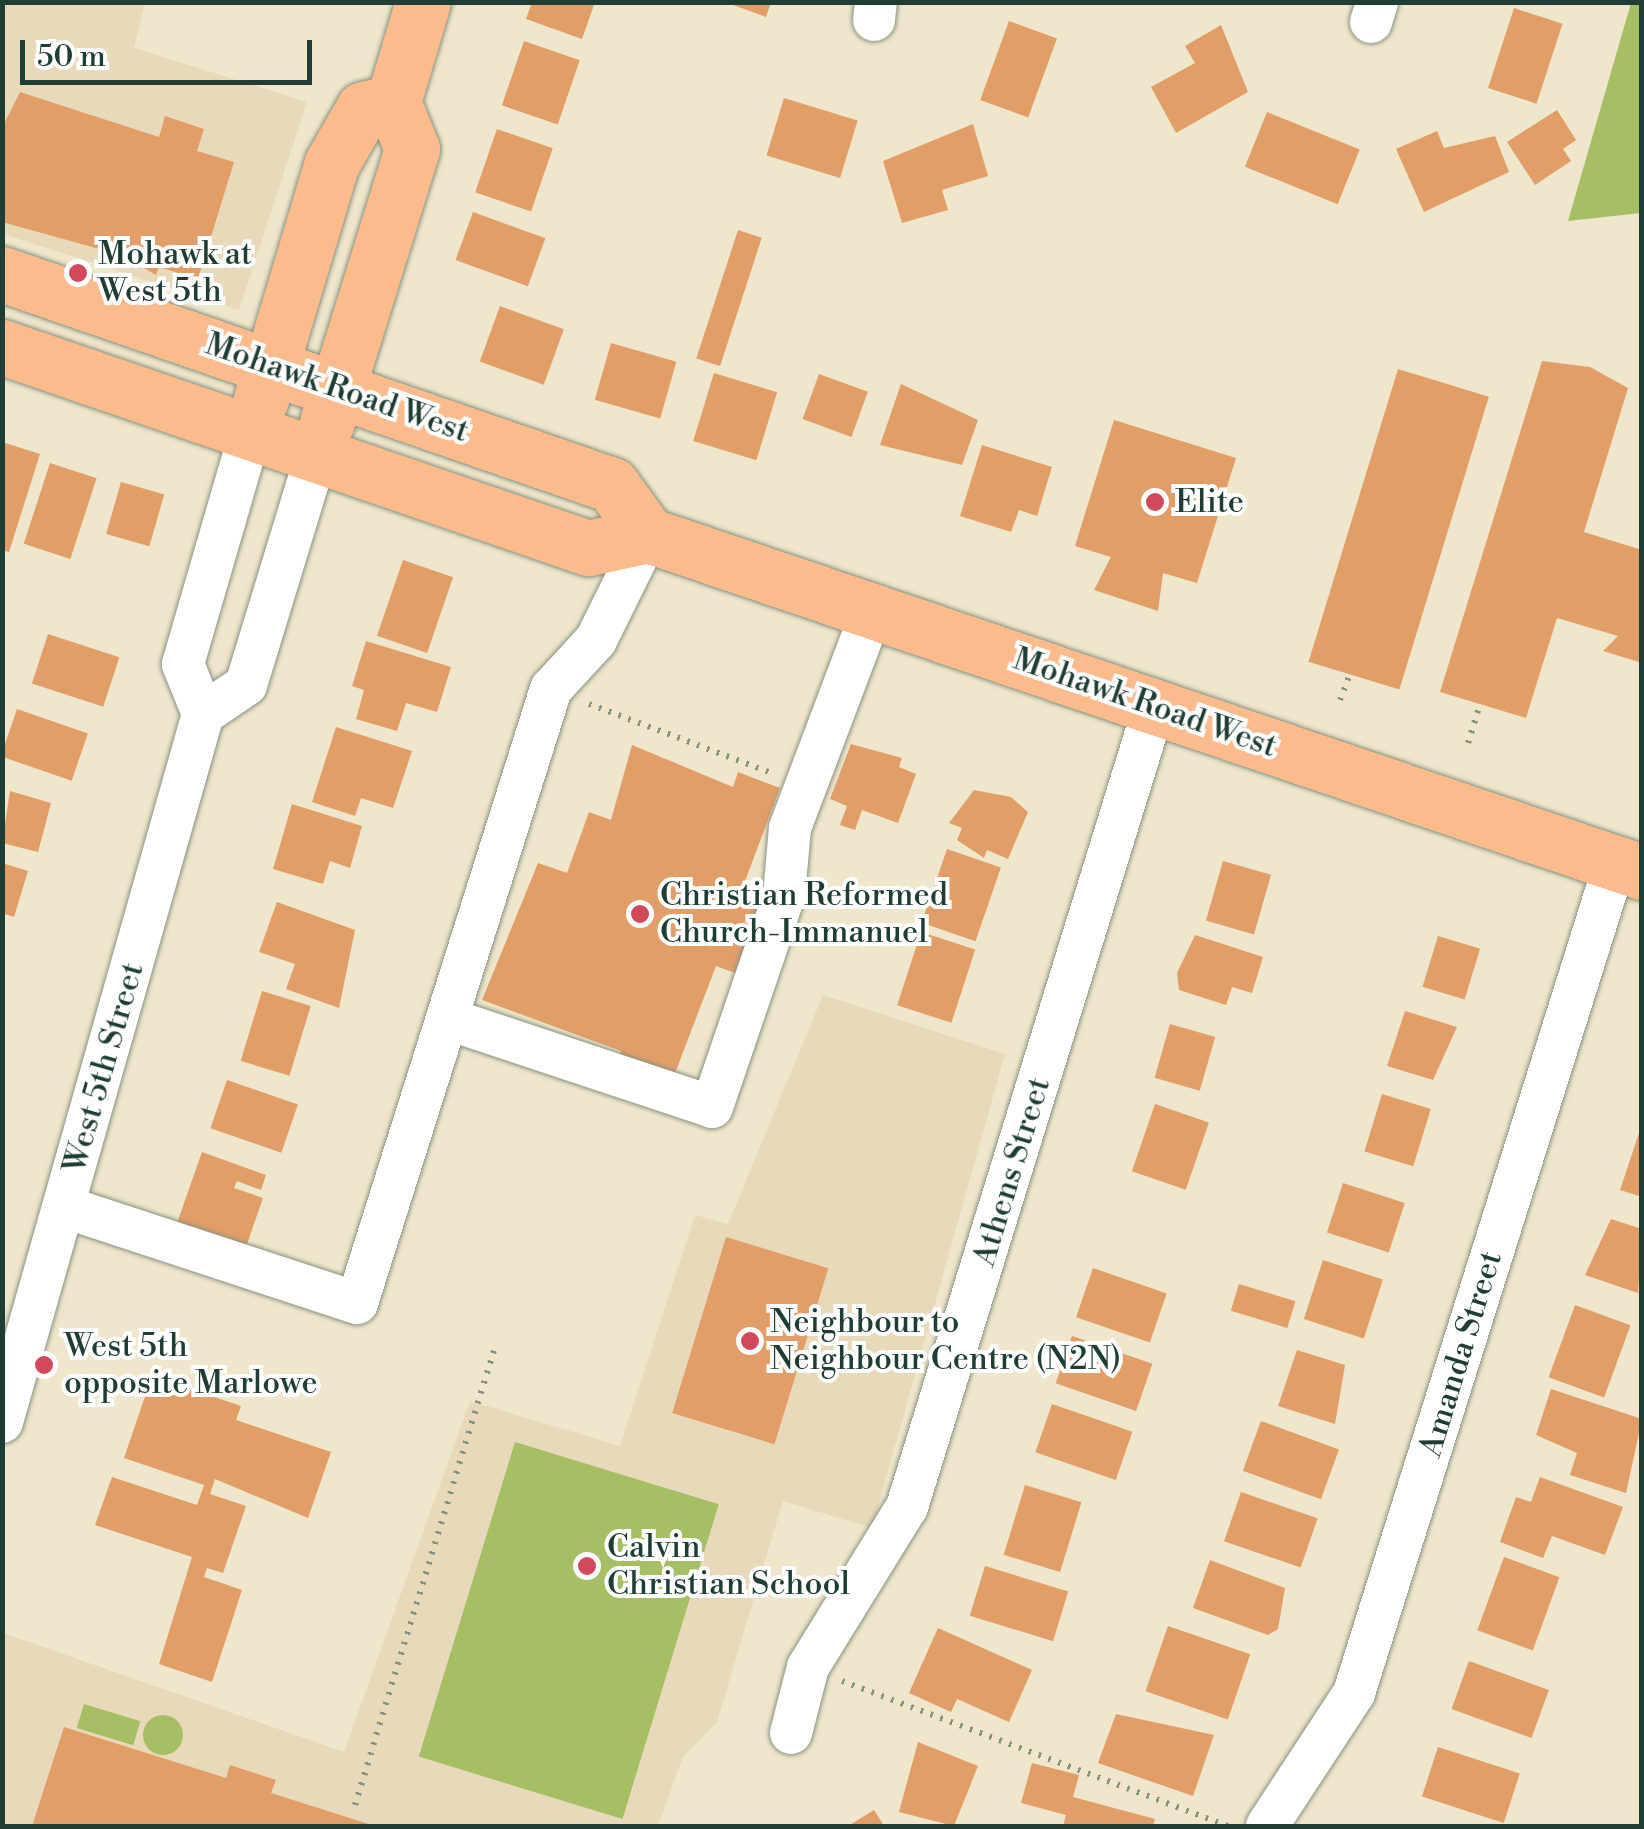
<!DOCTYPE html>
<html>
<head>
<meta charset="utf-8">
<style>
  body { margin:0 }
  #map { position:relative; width:1644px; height:1829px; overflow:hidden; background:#efe6cb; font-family:"Libre Bodoni",serif }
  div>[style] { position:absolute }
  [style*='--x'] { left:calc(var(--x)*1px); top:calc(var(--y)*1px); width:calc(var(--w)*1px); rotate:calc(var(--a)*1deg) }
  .built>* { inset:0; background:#e8d9ba }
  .green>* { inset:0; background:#a6bf65; transform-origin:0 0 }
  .round { border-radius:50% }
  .building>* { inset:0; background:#e29e68; transform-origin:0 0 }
  .path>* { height:6px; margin-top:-3px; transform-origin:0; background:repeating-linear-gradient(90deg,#879280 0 2.5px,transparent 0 10.5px) }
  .roads { filter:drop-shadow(0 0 2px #879280) drop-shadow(0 0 2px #879280) }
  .minor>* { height:42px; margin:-21px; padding:0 21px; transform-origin:21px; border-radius:21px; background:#fff }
  .major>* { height:55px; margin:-27.5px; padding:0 27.5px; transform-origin:27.5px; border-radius:27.5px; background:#fbbb8d }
  .dots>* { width:28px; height:28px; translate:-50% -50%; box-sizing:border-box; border:5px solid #fff; border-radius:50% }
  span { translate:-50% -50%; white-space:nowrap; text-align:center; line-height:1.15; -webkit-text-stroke:8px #fff; paint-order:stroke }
  .poi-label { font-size:32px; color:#1f3d34 }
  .left { translate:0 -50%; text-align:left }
  .street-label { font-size:32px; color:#1f3d34 }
  .frame { position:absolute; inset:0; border:5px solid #1f3d34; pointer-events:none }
  .scale { position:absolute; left:20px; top:40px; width:292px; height:45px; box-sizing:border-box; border:5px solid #1f3d34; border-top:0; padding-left:12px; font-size:30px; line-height:35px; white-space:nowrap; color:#1f3d34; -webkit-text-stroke:8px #fff; paint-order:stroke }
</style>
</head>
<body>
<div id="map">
  <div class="built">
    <i style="clip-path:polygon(3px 3px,145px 3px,134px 48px,307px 102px,239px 310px,3px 234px)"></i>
    <i style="clip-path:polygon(823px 995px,1005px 1054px,872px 1528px,783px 1501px,717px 1722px,683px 1757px,658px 1826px,3px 1826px,3px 1633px,344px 1752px,470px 1401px,620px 1446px,695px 1215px,728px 1224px)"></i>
  </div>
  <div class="green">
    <i style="clip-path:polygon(1631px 3px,1641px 3px,1641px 213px,1568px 221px)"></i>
    <i style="left:515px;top:1442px;width:213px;height:329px;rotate:17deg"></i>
    <i style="left:84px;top:1704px;width:59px;height:25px;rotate:17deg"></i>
    <i class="round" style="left:143px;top:1715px;width:40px;height:40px"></i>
  </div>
  <div class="building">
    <i style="clip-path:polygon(532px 2px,595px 2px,582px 39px,526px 19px)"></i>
    <i style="clip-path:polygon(725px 2px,771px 2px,766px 17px)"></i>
    <i style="left:1514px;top:8px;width:51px;height:84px;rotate:18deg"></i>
    <i style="left:1009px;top:21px;width:51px;height:84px;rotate:20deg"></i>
    <i style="clip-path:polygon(1221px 25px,1248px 92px,1176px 133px,1151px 87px,1195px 63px,1185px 46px)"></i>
    <i style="left:524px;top:41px;width:59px;height:68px;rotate:19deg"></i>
    <i style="clip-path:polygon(20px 92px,159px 137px,165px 116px,204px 129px,197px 151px,234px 162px,198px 279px,159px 267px,156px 275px,121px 255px,2px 222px,2px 128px)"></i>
    <i style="left:784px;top:98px;width:77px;height:60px;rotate:17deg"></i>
    <i style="clip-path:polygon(1557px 110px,1576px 140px,1563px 149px,1571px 161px,1535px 185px,1507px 142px)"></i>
    <i style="left:1267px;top:112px;width:100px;height:59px;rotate:22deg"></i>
    <i style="clip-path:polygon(973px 124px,988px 176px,942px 190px,948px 210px,902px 223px,883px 161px)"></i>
    <i style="left:497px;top:129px;width:59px;height:67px;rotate:19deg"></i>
    <i style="clip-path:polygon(1437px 131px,1444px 148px,1495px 136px,1509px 172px,1424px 212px,1396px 149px)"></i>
    <i style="left:473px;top:212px;width:77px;height:51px;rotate:20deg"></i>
    <i style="left:738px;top:230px;width:25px;height:135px;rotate:18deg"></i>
    <i style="left:500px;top:306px;width:68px;height:59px;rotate:20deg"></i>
    <i style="left:611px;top:343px;width:68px;height:59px;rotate:16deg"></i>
    <i style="clip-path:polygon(1542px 361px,1590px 367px,1628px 388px,1584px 532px,1642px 550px,1642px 663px,1603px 651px,1618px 636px,1557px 618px,1526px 718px,1440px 692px)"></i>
    <i style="left:1398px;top:369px;width:95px;height:306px;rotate:17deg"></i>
    <i style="left:714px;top:373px;width:66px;height:71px;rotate:17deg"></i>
    <i style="left:819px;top:374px;width:52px;height:48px;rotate:20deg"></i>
    <i style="clip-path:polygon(901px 384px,978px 420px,962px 465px,880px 445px)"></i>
    <i style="clip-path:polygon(1114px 420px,1236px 458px,1197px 583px,1163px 573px,1158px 611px,1094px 590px,1111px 557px,1075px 546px)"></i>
    <i style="clip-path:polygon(2px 442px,40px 454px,9px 552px,2px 550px)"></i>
    <i style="clip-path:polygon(982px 445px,1052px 467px,1037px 516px,1019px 510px,1011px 532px,960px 516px)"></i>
    <i style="left:50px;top:463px;width:49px;height:85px;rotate:18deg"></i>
    <i style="left:121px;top:482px;width:45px;height:54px;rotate:16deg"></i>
    <i style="left:403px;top:560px;width:53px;height:80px;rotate:19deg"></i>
    <i style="left:48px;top:634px;width:75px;height:52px;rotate:18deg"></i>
    <i style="clip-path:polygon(366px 641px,451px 667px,437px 712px,406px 703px,397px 731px,356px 719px,364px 690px,352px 686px)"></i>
    <i style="left:17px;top:709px;width:75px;height:50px;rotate:19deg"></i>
    <i style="clip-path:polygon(336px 727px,412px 751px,393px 808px,361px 798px,355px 816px,312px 802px)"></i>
    <i style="clip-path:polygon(851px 744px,902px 758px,899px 767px,916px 774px,898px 823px,862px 810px,855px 830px,840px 825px,847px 806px,830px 799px)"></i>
    <i style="clip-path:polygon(632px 745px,733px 787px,738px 772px,780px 788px,739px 897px,764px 906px,738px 974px,716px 966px,672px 1081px,617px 1061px,621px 1051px,482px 1000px,538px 863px,567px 873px,589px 812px,611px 820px)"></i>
    <i style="clip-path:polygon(974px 790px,1011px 797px,1028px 812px,1008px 859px,987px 850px,984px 858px,957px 840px,962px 828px,949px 823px)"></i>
    <i style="clip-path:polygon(10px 791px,51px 803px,38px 852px,2px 843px)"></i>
    <i style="clip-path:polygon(292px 804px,362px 826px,350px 868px,330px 861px,323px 884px,273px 869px)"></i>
    <i style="left:947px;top:849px;width:57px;height:78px;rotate:19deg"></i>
    <i style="left:1223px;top:861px;width:50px;height:62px;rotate:16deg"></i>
    <i style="clip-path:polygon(2px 863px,28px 871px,14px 917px,2px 913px)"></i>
    <i style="clip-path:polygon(277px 902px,355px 930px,339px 1008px,286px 989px,295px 964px,259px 952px)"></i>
    <i style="left:921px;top:932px;width:57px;height:77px;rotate:18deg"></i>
    <i style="clip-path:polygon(1195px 935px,1263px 957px,1252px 993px,1232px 987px,1226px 1005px,1179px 990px,1177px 973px)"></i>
    <i style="left:1438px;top:936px;width:44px;height:53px;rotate:17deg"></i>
    <i style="left:262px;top:991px;width:51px;height:73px;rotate:17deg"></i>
    <i style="clip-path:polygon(1405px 1011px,1457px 1027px,1433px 1080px,1387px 1066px)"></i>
    <i style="left:1170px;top:1024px;width:47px;height:56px;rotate:16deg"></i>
    <i style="left:227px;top:1080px;width:75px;height:51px;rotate:19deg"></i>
    <i style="left:1382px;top:1094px;width:51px;height:60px;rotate:17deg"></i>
    <i style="left:1155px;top:1104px;width:57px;height:71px;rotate:19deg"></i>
    <i style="clip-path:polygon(1641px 1127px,1642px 1127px,1642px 1197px,1620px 1190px)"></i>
    <i style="clip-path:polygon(202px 1152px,266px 1175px,261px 1190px,237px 1181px,234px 1188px,263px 1198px,246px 1247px,177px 1223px)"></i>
    <i style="left:1343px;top:1183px;width:65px;height:52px;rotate:18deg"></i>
    <i style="clip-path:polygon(1611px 1219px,1642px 1229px,1638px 1293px,1585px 1275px)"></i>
    <i style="left:726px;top:1237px;width:107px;height:184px;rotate:17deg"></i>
    <i style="left:1323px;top:1260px;width:63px;height:62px;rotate:18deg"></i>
    <i style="left:1093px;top:1268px;width:78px;height:52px;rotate:19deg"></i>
    <i style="left:1239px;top:1284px;width:59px;height:28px;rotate:17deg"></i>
    <i style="left:1575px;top:1305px;width:59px;height:77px;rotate:20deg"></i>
    <i style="left:1072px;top:1336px;width:85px;height:50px;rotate:19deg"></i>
    <i style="clip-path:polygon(1297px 1350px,1345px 1365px,1335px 1424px,1278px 1406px)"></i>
    <i style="clip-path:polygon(152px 1376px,241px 1406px,236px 1420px,331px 1452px,308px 1518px,215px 1479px,210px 1494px,246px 1506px,223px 1573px,207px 1568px,204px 1577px,242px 1590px,212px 1682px,159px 1664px,192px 1557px,95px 1525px,112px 1477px,197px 1505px,204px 1485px,124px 1458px)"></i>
    <i style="clip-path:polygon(1551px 1389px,1642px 1419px,1626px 1493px,1570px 1475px,1577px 1453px,1536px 1435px)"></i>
    <i style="left:1052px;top:1404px;width:85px;height:51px;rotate:19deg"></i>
    <i style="left:1261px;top:1421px;width:83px;height:53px;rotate:20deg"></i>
    <i style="clip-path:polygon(1540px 1477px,1623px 1507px,1605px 1555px,1552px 1536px,1543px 1558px,1500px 1542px,1516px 1497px,1531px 1502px)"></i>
    <i style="left:1025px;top:1485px;width:59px;height:73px;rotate:17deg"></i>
    <i style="left:1241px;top:1492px;width:81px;height:52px;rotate:19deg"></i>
    <i style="left:1504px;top:1557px;width:59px;height:78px;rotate:20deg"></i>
    <i style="clip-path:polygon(1210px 1560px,1285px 1588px,1278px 1629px,1268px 1635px,1193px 1608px)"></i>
    <i style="left:985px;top:1566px;width:87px;height:52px;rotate:17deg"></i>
    <i style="left:1168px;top:1626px;width:87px;height:69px;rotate:19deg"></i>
    <i style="clip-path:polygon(938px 1628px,1032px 1670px,1009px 1722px,957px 1699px,951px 1712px,909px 1693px)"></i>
    <i style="left:1469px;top:1661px;width:85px;height:51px;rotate:20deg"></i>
    <i style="clip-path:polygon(1116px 1714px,1214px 1735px,1193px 1796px,1098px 1763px)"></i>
    <i style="clip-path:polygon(64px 1727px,226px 1778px,230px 1765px,276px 1780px,271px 1793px,375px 1826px,32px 1826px)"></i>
    <i style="clip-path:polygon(918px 1742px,978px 1766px,954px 1826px,899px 1812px)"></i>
    <i style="left:1438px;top:1747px;width:86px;height:52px;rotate:18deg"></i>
    <i style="clip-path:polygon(1032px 1763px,1079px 1775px,1073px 1797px,1155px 1819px,1153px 1826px,1063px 1826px,1066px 1815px,1021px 1803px)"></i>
    <i style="clip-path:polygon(874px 1810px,884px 1826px,848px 1826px)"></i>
  </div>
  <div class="path">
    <i style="--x:1340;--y:700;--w:28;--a:-69"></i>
    <i style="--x:589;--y:704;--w:192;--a:20.7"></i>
    <i style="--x:1468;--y:743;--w:41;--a:-72.9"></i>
    <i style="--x:842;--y:1681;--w:412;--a:20.6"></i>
    <i style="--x:355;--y:1805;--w:478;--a:-73"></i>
  </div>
  <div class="roads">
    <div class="minor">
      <i style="--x:874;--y:20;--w:18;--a:-84"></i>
      <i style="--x:1371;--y:22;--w:21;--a:-73"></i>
      <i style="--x:203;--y:714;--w:52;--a:-34"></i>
      <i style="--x:246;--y:685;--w:243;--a:-73"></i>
      <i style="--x:451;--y:1020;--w:275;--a:18.4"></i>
      <i style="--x:712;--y:1107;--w:224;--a:-71.2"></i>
      <i style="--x:784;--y:895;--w:67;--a:-84.9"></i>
      <i style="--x:790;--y:828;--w:232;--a:-69.3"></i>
      <i style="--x:65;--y:1207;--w:307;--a:18.2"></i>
      <i style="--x:357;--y:1303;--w:644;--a:-72.47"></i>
      <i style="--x:551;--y:689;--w:67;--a:-47.4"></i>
      <i style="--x:596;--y:640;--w:117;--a:-63.7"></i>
      <i style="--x:2;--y:1422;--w:736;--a:-74.15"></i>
      <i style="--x:203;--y:714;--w:54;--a:-111.8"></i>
      <i style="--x:183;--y:664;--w:244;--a:-73.8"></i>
      <i style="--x:791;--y:1733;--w:68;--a:-75.6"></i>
      <i style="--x:808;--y:1667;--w:188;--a:-58.3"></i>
      <i style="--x:907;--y:1507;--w:837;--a:-72.84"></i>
      <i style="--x:1267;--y:1826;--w:159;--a:-56.8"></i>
      <i style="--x:1354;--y:1693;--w:870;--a:-72.54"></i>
    </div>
    <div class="major">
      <i style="--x:2;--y:274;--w:645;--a:19.08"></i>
      <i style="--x:612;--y:485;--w:62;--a:54.2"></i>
      <i style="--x:2;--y:347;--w:620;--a:18.93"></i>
      <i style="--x:588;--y:548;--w:61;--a:-12.2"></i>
      <i style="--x:648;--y:535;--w:1050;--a:18.73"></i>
      <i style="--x:261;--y:399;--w:246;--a:-73.3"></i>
      <i style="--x:332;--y:163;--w:62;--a:-60.1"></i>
      <i style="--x:363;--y:109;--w:31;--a:-13"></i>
      <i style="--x:327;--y:422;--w:286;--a:-72.7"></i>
      <i style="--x:412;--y:149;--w:51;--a:-112"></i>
      <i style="--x:393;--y:102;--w:104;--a:-73.3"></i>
    </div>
  </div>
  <div class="dots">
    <i style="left:78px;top:273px;background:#d1495b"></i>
    <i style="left:1155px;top:502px;background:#d1495b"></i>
    <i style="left:640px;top:914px;background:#d1495b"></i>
    <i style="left:750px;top:1341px;background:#d1495b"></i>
    <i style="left:44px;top:1365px;background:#d1495b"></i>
    <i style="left:587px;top:1566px;background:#d1495b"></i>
  </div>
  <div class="poi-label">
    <span class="left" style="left:98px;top:273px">Mohawk at<br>West 5th</span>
    <span class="left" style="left:1175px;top:502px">Elite</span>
    <span class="left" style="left:660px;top:914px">Christian Reformed<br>Church-Immanuel</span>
    <span class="left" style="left:770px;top:1341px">Neighbour to<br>Neighbour Centre (N2N)</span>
    <span class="left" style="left:64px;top:1365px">West 5th<br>opposite Marlowe</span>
    <span class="left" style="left:607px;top:1566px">Calvin<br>Christian School</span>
  </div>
  <div class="street-label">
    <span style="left:337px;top:388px;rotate:19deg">Mohawk Road West</span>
    <span style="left:1145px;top:703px;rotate:19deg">Mohawk Road West</span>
    <span style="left:104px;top:1068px;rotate:-74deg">West 5th Street</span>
    <span style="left:1012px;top:1172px;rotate:-73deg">Athens Street</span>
    <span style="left:1461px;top:1354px;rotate:-73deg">Amanda Street</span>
  </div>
  <div class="frame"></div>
  <div class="scale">50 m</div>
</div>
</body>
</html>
